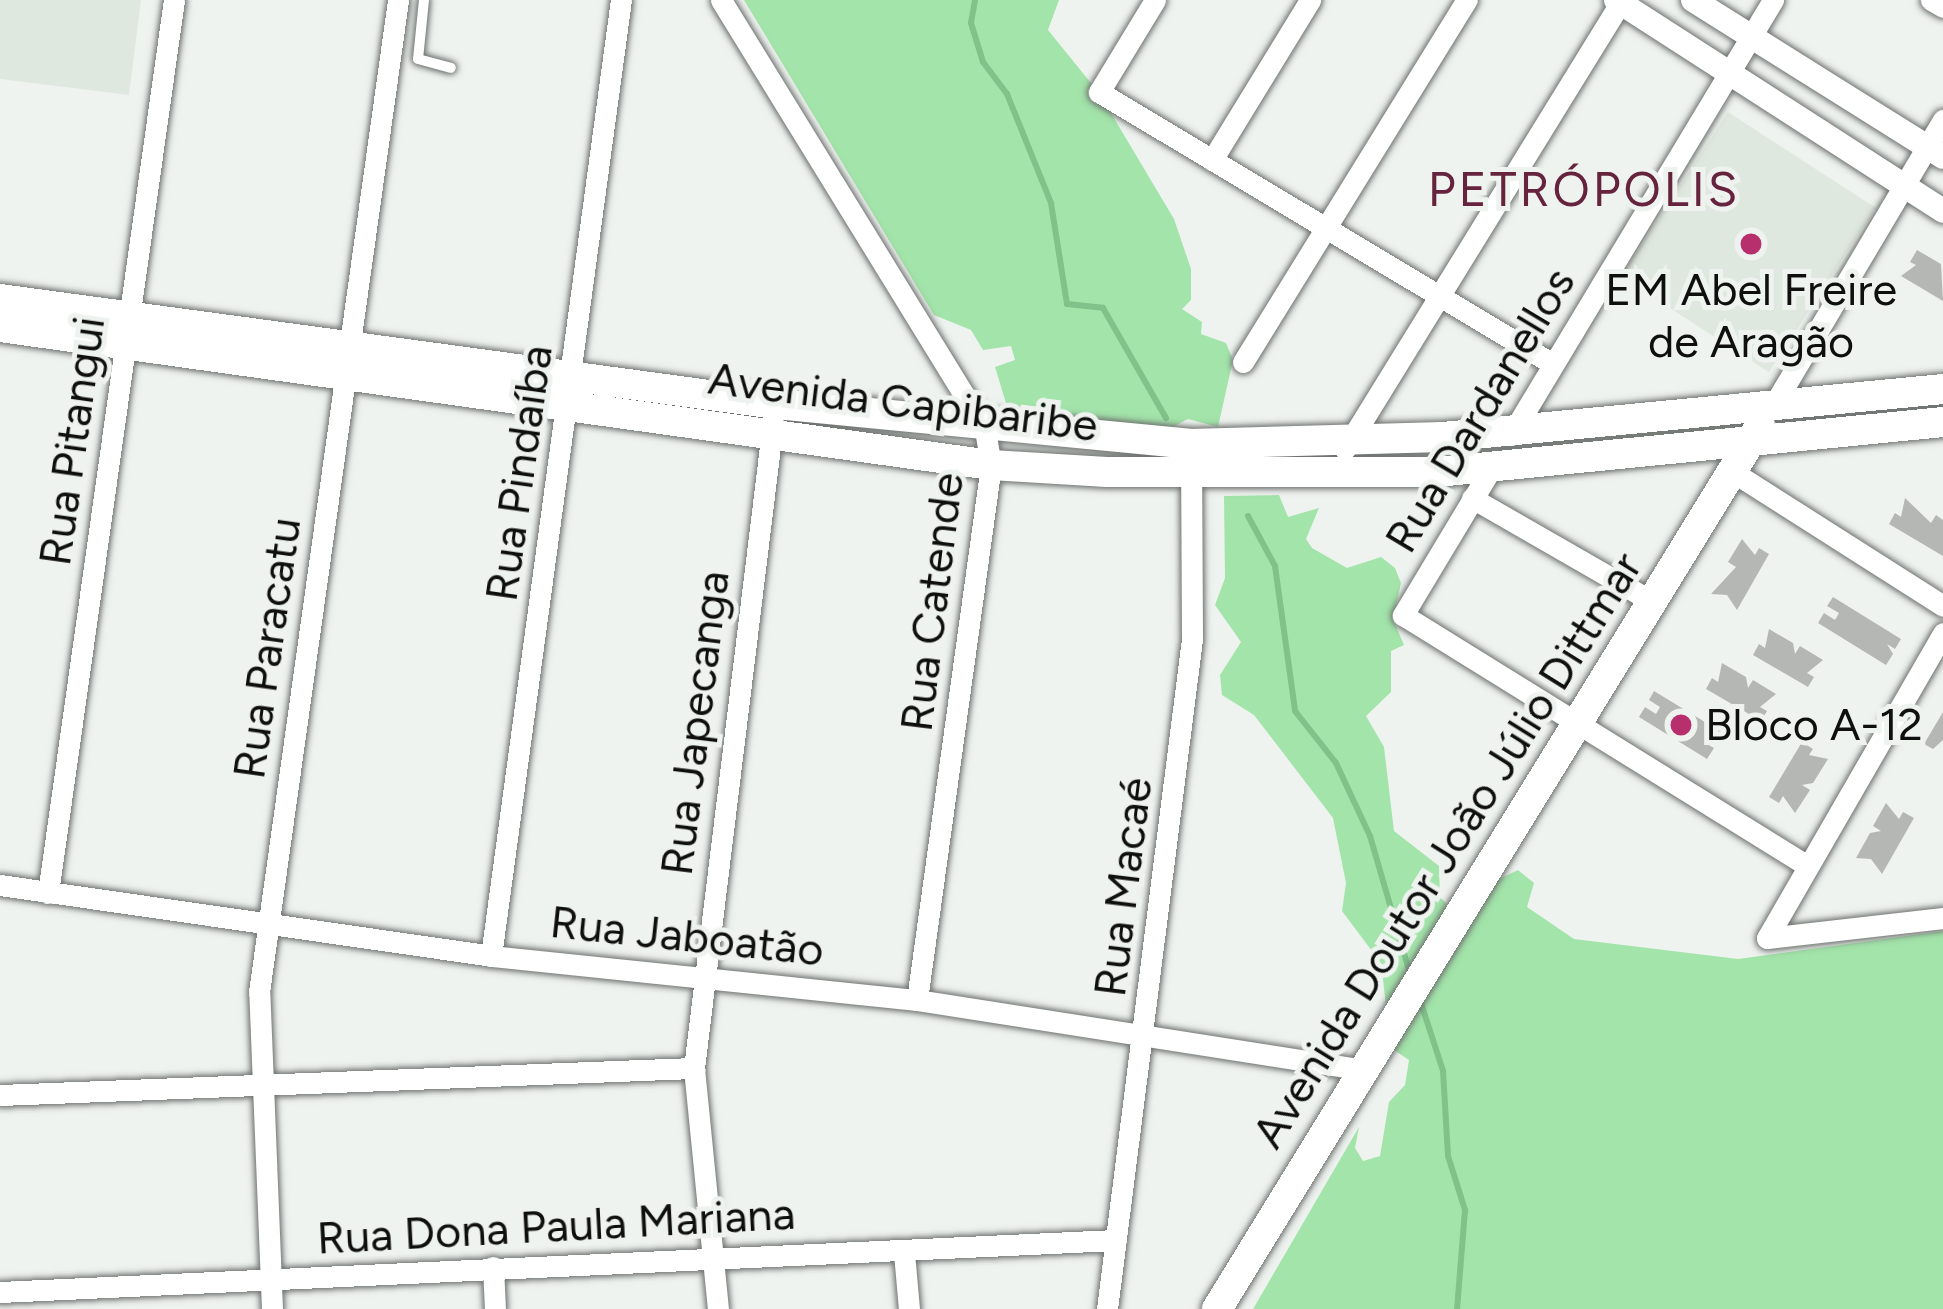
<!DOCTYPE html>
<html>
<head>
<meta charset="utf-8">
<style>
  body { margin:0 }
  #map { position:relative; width:1943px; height:1309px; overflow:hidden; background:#eff3f0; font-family:Figtree,sans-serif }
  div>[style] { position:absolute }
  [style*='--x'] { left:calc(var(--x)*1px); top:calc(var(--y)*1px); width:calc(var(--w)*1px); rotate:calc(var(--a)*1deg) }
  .built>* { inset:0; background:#dfe8df; transform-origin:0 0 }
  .green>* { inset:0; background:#a3e4aa }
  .stream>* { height:6px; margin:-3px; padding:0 3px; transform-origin:3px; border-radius:3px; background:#80c289 }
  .building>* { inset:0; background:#b4b7b4 }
  .roads { filter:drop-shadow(0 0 3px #6e726f) drop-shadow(0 0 3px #6e726f) }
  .service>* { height:10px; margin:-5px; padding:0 5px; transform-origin:5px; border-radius:5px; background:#fff }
  .minor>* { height:21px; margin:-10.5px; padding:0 10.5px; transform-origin:10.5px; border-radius:10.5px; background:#fff }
  .tertiary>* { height:24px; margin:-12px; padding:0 12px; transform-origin:12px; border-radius:12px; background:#fff }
  .secondary>* { height:30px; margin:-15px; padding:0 15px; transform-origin:15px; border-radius:15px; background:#fff }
  .dots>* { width:33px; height:33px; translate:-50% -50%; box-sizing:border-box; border:6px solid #eff3f0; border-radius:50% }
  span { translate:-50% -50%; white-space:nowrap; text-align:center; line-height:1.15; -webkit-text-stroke:10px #eff3f0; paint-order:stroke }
  .poi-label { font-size:45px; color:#0e0f0e }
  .left { translate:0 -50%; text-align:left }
  .street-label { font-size:45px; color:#0e0f0e }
  .neighbourhood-label { font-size:48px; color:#65233e; letter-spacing:3px }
</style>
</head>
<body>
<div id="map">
  <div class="built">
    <i style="clip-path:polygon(0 0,141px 0,129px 95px,0 79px)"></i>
    <i style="left:1728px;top:112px;width:176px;height:196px;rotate:33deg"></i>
  </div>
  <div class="green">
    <i style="clip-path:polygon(744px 0,1059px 0,1048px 30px,1099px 93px,1174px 219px,1191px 269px,1191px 300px,1182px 309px,1202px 322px,1201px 334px,1226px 343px,1233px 360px,1218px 427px,1188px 419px,1169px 429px,1009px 413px,995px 367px,1015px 360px,1011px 346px,983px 350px,971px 330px,934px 315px)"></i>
    <i style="clip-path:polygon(1279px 495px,1288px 517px,1319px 508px,1306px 539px,1312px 548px,1347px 568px,1381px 557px,1395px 568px,1401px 583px,1393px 619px,1404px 645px,1391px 651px,1391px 692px,1366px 716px,1384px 747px,1394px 831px,1439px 866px,1440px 897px,1460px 918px,1495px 881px,1518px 870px,1534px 883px,1527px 907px,1574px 939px,1738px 959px,1943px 931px,1943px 1309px,1253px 1309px,1359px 1127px,1355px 1148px,1363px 1161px,1380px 1156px,1389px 1102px,1405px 1085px,1409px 1060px,1391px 1048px,1381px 963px,1342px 911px,1346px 883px,1333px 818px,1254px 715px,1222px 695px,1220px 675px,1241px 642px,1215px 605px,1225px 578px,1224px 496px)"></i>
  </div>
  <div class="stream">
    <i style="--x:975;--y:0;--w:23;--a:100"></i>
    <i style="--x:971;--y:23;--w:41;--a:72.9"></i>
    <i style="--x:983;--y:62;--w:40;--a:53"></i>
    <i style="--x:1007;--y:94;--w:118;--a:68"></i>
    <i style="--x:1051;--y:203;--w:102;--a:81"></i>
    <i style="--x:1067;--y:304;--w:36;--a:6"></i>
    <i style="--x:1103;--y:308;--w:127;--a:60.2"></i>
    <i style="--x:1248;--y:516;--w:57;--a:61.6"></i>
    <i style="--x:1275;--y:566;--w:146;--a:82.1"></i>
    <i style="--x:1295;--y:711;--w:66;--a:51.7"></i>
    <i style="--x:1336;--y:763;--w:81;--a:65"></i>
    <i style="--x:1370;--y:836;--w:144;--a:73.8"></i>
    <i style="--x:1419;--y:997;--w:78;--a:72"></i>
    <i style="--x:1443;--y:1071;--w:85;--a:86.6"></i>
    <i style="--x:1448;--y:1156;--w:57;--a:72.5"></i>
    <i style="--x:1465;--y:1210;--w:99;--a:94.6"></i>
  </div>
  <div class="building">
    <i style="clip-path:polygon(1917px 250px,1941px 264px,1943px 301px,1901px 276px,1916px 265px,1910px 262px)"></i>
    <i style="clip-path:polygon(1905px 498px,1931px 523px,1936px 515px,1943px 520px,1943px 556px,1889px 524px,1895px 513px,1901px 517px)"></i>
    <i style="clip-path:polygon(1742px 539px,1755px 555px,1759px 548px,1769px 554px,1737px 610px,1727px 595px,1711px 594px,1736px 567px,1728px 562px)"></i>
    <i style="clip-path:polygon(1833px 597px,1901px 639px,1895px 649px,1887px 644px,1893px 654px,1886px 665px,1818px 623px,1824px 613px,1835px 620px,1839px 613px,1827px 606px)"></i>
    <i style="clip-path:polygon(1769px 629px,1793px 643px,1795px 654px,1800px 646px,1823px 660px,1807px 673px,1814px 677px,1808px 687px,1753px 655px,1759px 644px,1765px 648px)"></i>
    <i style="clip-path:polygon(1722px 663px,1746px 677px,1748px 688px,1753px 680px,1776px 694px,1760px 707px,1767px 711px,1761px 721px,1706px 689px,1712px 678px,1718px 682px)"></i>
    <i style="clip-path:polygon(1654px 691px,1723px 733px,1705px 743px,1714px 748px,1707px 759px,1639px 717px,1645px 707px,1656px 714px,1660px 707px,1649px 700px)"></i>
    <i style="clip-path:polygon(1943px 712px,1943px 740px,1933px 749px,1924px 744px)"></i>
    <i style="clip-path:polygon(1802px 742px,1813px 749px,1809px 755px,1828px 759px,1813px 783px,1802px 785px,1810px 790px,1795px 813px,1783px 796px,1779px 803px,1769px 797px)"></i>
    <i style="clip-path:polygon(1886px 803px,1899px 819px,1903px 812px,1914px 818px,1882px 874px,1871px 859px,1856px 858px,1870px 833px,1881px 831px,1873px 826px)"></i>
  </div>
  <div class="roads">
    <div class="service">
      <i style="--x:424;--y:0;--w:59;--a:95.8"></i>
      <i style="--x:418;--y:59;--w:34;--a:15"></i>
    </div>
    <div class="minor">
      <i style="--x:721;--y:0;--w:504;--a:58.39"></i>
      <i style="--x:985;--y:429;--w:36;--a:81"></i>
      <i style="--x:991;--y:465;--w:540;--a:97.88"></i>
      <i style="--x:1155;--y:0;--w:108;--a:121.3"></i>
      <i style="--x:1099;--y:92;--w:529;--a:30.93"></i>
      <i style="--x:1931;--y:0;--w:14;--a:30"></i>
      <i style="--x:1212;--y:160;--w:188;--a:-58.5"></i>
      <i style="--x:1243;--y:362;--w:426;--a:-58.3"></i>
      <i style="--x:1776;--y:401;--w:327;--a:-59.3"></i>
      <i style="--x:1511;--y:435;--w:508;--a:-58.94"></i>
      <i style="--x:1345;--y:449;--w:528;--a:-58.33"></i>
      <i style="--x:1495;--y:462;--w:179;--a:121"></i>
      <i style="--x:1403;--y:615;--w:474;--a:31.8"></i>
      <i style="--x:1733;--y:472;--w:249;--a:32.5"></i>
      <i style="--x:1472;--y:498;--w:209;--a:29.9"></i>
      <i style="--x:0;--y:885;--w:496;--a:8.2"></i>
      <i style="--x:491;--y:956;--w:428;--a:5.9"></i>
      <i style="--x:917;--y:1000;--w:453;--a:8.9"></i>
      <i style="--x:48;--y:893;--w:902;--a:-81.97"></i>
      <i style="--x:1767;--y:938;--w:352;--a:-60"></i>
      <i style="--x:1767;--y:938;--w:177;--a:-6.5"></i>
      <i style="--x:491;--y:956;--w:965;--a:-82.26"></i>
      <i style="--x:0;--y:1095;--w:695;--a:-2.23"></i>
      <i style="--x:904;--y:1253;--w:56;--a:84.9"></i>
      <i style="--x:493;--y:1267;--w:42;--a:87.3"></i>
      <i style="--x:0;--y:1292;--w:1117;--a:-2.67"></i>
      <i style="--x:272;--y:1309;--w:317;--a:-92.3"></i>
      <i style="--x:259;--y:992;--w:1002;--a:-82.02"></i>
      <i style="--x:718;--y:1309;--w:242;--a:-95.7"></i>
      <i style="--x:694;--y:1068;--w:651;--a:-83.03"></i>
      <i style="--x:1107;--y:1309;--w:675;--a:-82.77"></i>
      <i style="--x:1192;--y:639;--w:176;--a:-90.3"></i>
    </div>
    <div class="tertiary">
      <i style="--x:1616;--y:0;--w:389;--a:32.8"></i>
      <i style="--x:1693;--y:0;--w:295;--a:32.1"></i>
    </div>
    <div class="secondary">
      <i style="--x:0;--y:299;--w:783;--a:7.71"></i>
      <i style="--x:776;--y:404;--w:415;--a:5.5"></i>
      <i style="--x:1189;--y:444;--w:254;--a:-1.6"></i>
      <i style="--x:1443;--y:437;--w:502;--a:-5.48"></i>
      <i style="--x:0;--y:327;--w:1001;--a:7.93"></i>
      <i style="--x:991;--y:465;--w:116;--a:3.5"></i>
      <i style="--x:1107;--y:472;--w:330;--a:0"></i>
      <i style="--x:1437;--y:472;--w:508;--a:-5.64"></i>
      <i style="--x:1217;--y:1309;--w:1037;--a:-58.41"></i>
    </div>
  </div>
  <div class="dots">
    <i style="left:1751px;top:244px;background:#b82f6d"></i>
    <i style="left:1681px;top:725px;background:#b82f6d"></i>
  </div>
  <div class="poi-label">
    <span style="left:1751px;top:316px">EM Abel Freire<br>de Aragão</span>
    <span class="left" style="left:1705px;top:725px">Bloco A-12</span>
  </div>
  <div class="street-label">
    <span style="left:903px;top:402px;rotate:7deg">Avenida Capibaribe</span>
    <span style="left:1480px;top:410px;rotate:-59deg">Rua Dardanellos</span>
    <span style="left:72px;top:441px;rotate:-82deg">Rua Pitangui</span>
    <span style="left:519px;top:473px;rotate:-82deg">Rua Pindaíba</span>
    <span style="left:932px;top:602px;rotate:-83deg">Rua Catende</span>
    <span style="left:267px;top:648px;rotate:-82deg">Rua Paracatu</span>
    <span style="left:695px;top:723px;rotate:-83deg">Rua Japecanga</span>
    <span style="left:1447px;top:850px;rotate:-58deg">Avenida Doutor João Júlio Dittmar</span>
    <span style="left:1123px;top:887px;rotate:-83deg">Rua Macaé</span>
    <span style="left:687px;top:936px;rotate:6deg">Rua Jaboatão</span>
    <span style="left:556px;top:1226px;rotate:-3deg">Rua Dona Paula Mariana</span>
  </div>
  <div class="neighbourhood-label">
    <span style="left:1584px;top:190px">PETRÓPOLIS</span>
  </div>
</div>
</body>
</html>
